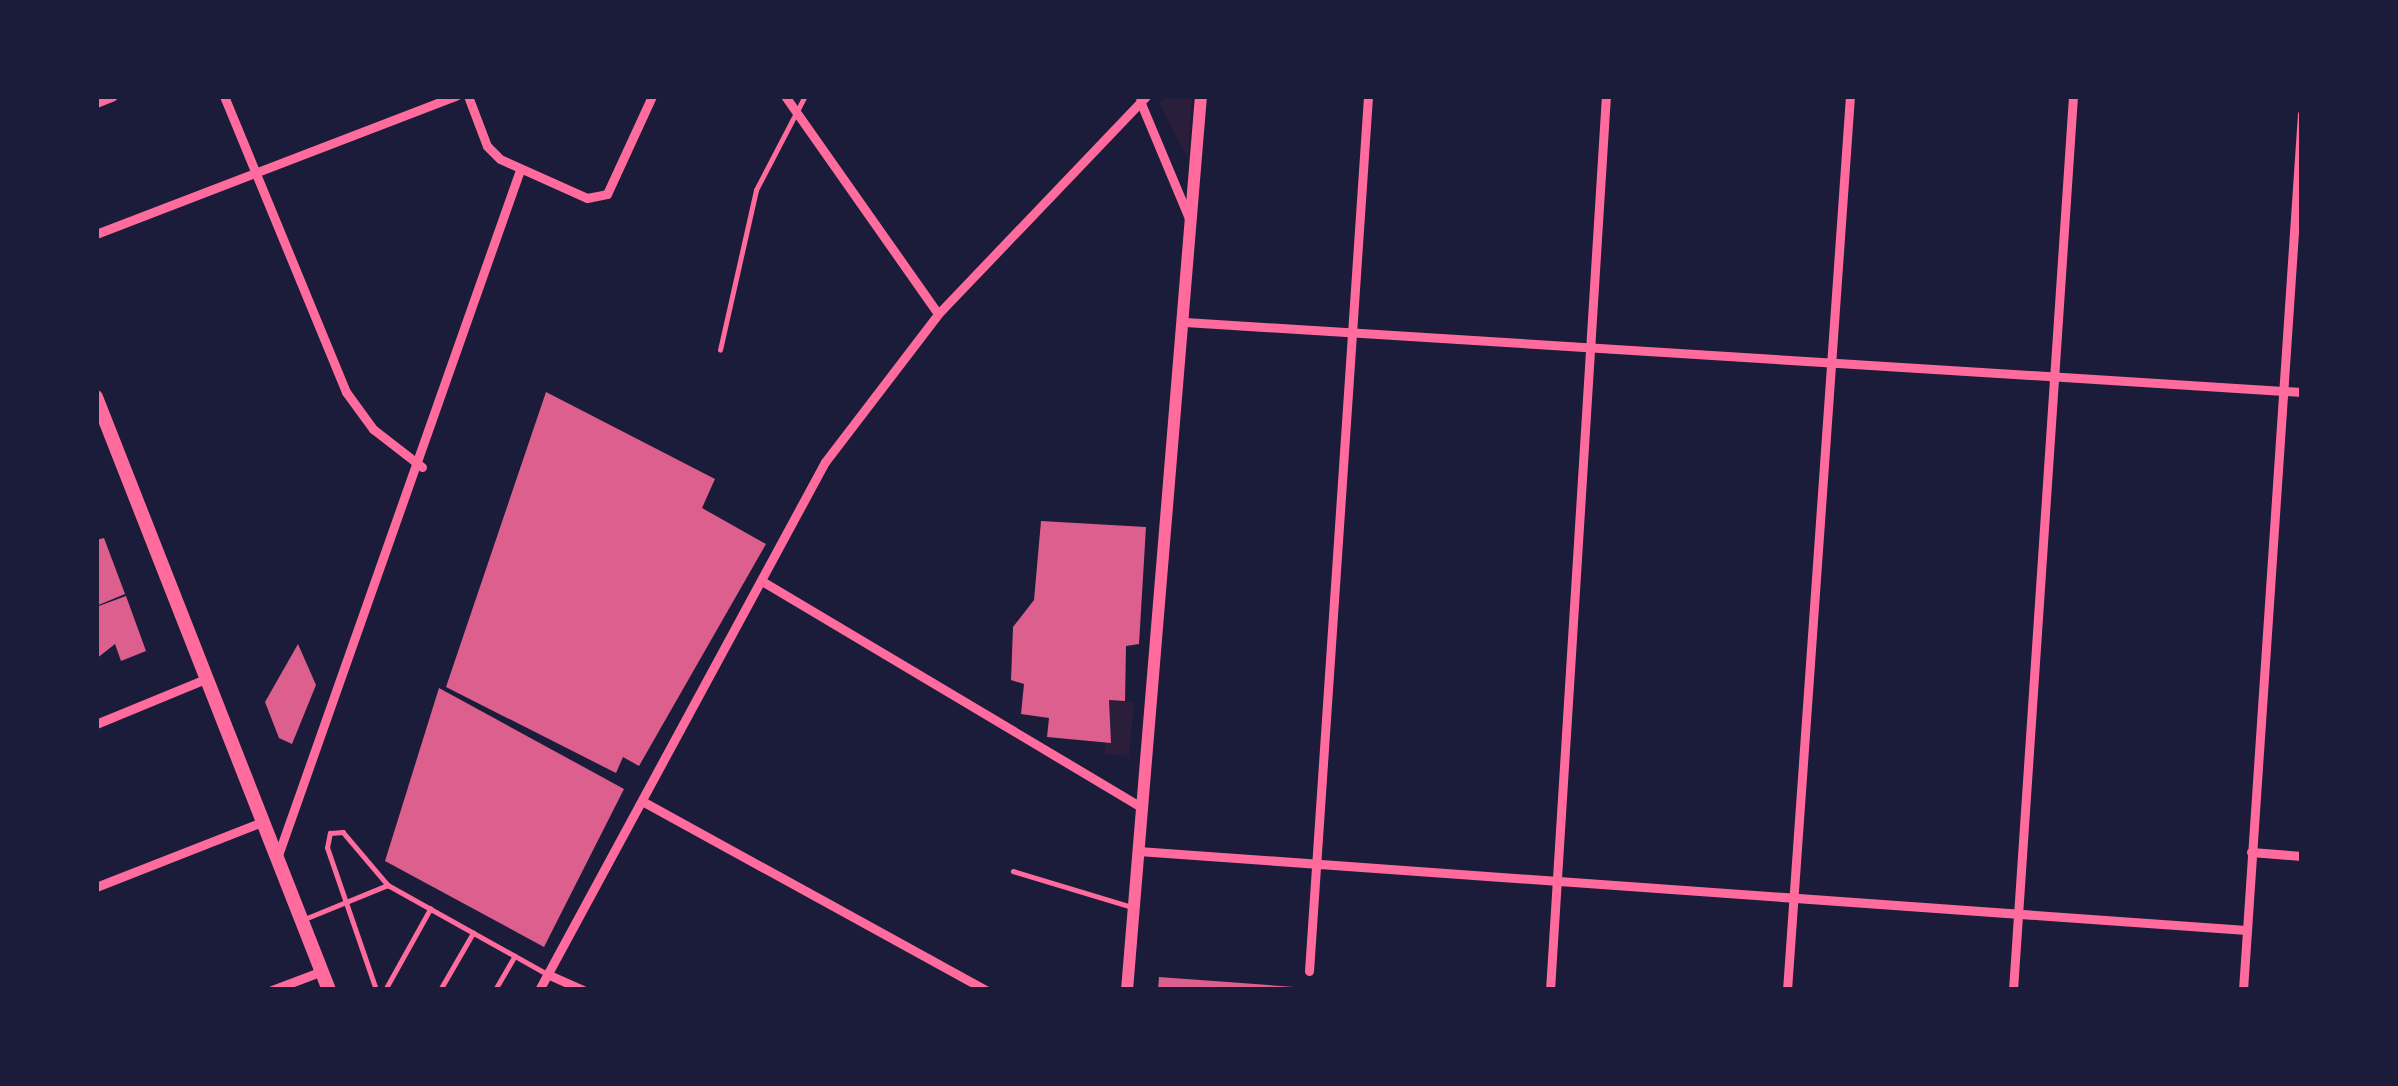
<!DOCTYPE html>
<html>
<head>
<meta charset="utf-8">
<style>
  body { margin:0 }
  #map { position:relative; width:2398px; height:1086px; overflow:hidden; background:#1b1b3a; font-family:"Public Sans",sans-serif }
  div>[style] { position:absolute }
  [style*='--x'] { left:calc(var(--x)*1px); top:calc(var(--y)*1px); width:calc(var(--w)*1px); rotate:calc(var(--a)*1deg) }
  .green>* { inset:0; background:#2a1e3b; transform-origin:0 0 }
  .building>* { inset:0; background:#dd5f8e }
  .service>* { height:4.5px; margin:-2.25px; padding:0 2.25px; transform-origin:2.25px; border-radius:2.25px; background:#ff6b9d }
  .minor>* { height:9px; margin:-4.5px; padding:0 4.5px; transform-origin:4.5px; border-radius:4.5px; background:#ff6b9d }
  .tertiary>* { height:12px; margin:-6px; padding:0 6px; transform-origin:6px; border-radius:6px; background:#ff6b9d }
  .secondary>* { height:14px; margin:-7px; padding:0 7px; transform-origin:7px; border-radius:7px; background:#ff6b9d }
  span { translate:-50% -50%; white-space:nowrap; text-align:center; line-height:1.15; -webkit-text-stroke:12px #1b1b3a; paint-order:stroke }
  .frame { position:absolute; inset:0; border:99px solid #1b1b3a; pointer-events:none }
</style>
</head>
<body>
<div id="map">
  <div class="green">
    <i style="clip-path:polygon(1165px 96px,1192px 96px,1188px 159px,1159px 103px)"></i>
    <i style="left:1109px;top:700px;width:25px;height:54px;rotate:5deg"></i>
  </div>
  <div class="building">
    <i style="clip-path:polygon(546px 392px,715px 479px,702px 508px,766px 544px,639px 766px,623px 757px,616px 773px,446px 687px)"></i>
    <i style="clip-path:polygon(1041px 521px,1146px 527px,1139px 644px,1126px 646px,1125px 701px,1109px 700px,1111px 743px,1047px 737px,1049px 718px,1021px 714px,1024px 684px,1011px 680px,1013px 627px,1034px 600px)"></i>
    <i style="clip-path:polygon(104px 538px,125px 594px,96px 606px,96px 540px)"></i>
    <i style="clip-path:polygon(126px 596px,146px 651px,121px 661px,115px 644px,96px 659px,96px 607px)"></i>
    <i style="clip-path:polygon(298px 644px,316px 685px,292px 744px,279px 738px,265px 702px)"></i>
    <i style="clip-path:polygon(439px 688px,624px 789px,544px 947px,385px 861px)"></i>
    <i style="clip-path:polygon(1159px 977px,1294px 987px,1294px 990px,1158px 990px)"></i>
  </div>
  <div class="service">
    <i style="--x:720;--y:350;--w:164;--a:-77.3"></i>
    <i style="--x:756;--y:190;--w:106;--a:-62.5"></i>
    <i style="--x:1013;--y:871;--w:121;--a:16.8"></i>
    <i style="--x:307;--y:918;--w:87;--a:-22.2"></i>
    <i style="--x:388;--y:885;--w:182;--a:29.2"></i>
    <i style="--x:376;--y:990;--w:150;--a:-109"></i>
    <i style="--x:327;--y:848;--w:15;--a:-79"></i>
    <i style="--x:330;--y:833;--w:13;--a:-4"></i>
    <i style="--x:343;--y:832;--w:70;--a:49.7"></i>
    <i style="--x:385;--y:990;--w:93;--a:-60.9"></i>
    <i style="--x:440;--y:990;--w:66;--a:-59.9"></i>
    <i style="--x:495;--y:990;--w:39;--a:-60"></i>
  </div>
  <div class="minor">
    <i style="--x:224;--y:96;--w:320;--a:67.6"></i>
    <i style="--x:346;--y:392;--w:46;--a:53.9"></i>
    <i style="--x:373;--y:429;--w:62;--a:37.8"></i>
    <i style="--x:468;--y:96;--w:53;--a:69.2"></i>
    <i style="--x:487;--y:146;--w:18;--a:45"></i>
    <i style="--x:500;--y:159;--w:95;--a:24.1"></i>
    <i style="--x:587;--y:198;--w:20;--a:-11"></i>
    <i style="--x:607;--y:194;--w:108;--a:-65.3"></i>
    <i style="--x:785;--y:96;--w:266;--a:54.9"></i>
    <i style="--x:1140;--y:101;--w:127;--a:67.3"></i>
    <i style="--x:96;--y:103;--w:18;--a:-22"></i>
    <i style="--x:96;--y:234;--w:386;--a:-21"></i>
    <i style="--x:1185;--y:322;--w:1119;--a:3.59"></i>
    <i style="--x:762;--y:581;--w:441;--a:30.8"></i>
    <i style="--x:96;--y:724;--w:116;--a:-22.4"></i>
    <i style="--x:642;--y:801;--w:393;--a:28.8"></i>
    <i style="--x:1138;--y:851;--w:1111;--a:4.08"></i>
    <i style="--x:2251;--y:852;--w:51;--a:4.5"></i>
    <i style="--x:277;--y:858;--w:730;--a:-70.55"></i>
    <i style="--x:96;--y:887;--w:178;--a:-21.4"></i>
    <i style="--x:1309;--y:971;--w:877;--a:-86.14"></i>
    <i style="--x:547;--y:974;--w:39;--a:24"></i>
    <i style="--x:272;--y:990;--w:53;--a:-20.8"></i>
    <i style="--x:539;--y:990;--w:600;--a:-61.56"></i>
    <i style="--x:825;--y:462;--w:186;--a:-52.6"></i>
    <i style="--x:938;--y:314;--w:301;--a:-46.3"></i>
    <i style="--x:1550;--y:990;--w:896;--a:-86.42"></i>
    <i style="--x:1787;--y:990;--w:896;--a:-85.97"></i>
    <i style="--x:2013;--y:990;--w:896;--a:-86.16"></i>
    <i style="--x:2243;--y:990;--w:878;--a:-86.15"></i>
  </div>
  <div class="tertiary">
    <i style="--x:1127;--y:990;--w:897;--a:-85.27"></i>
  </div>
  <div class="secondary">
    <i style="--x:96;--y:397;--w:637;--a:68.55"></i>
  </div>
  <div class="frame"></div>
</div>
</body>
</html>
